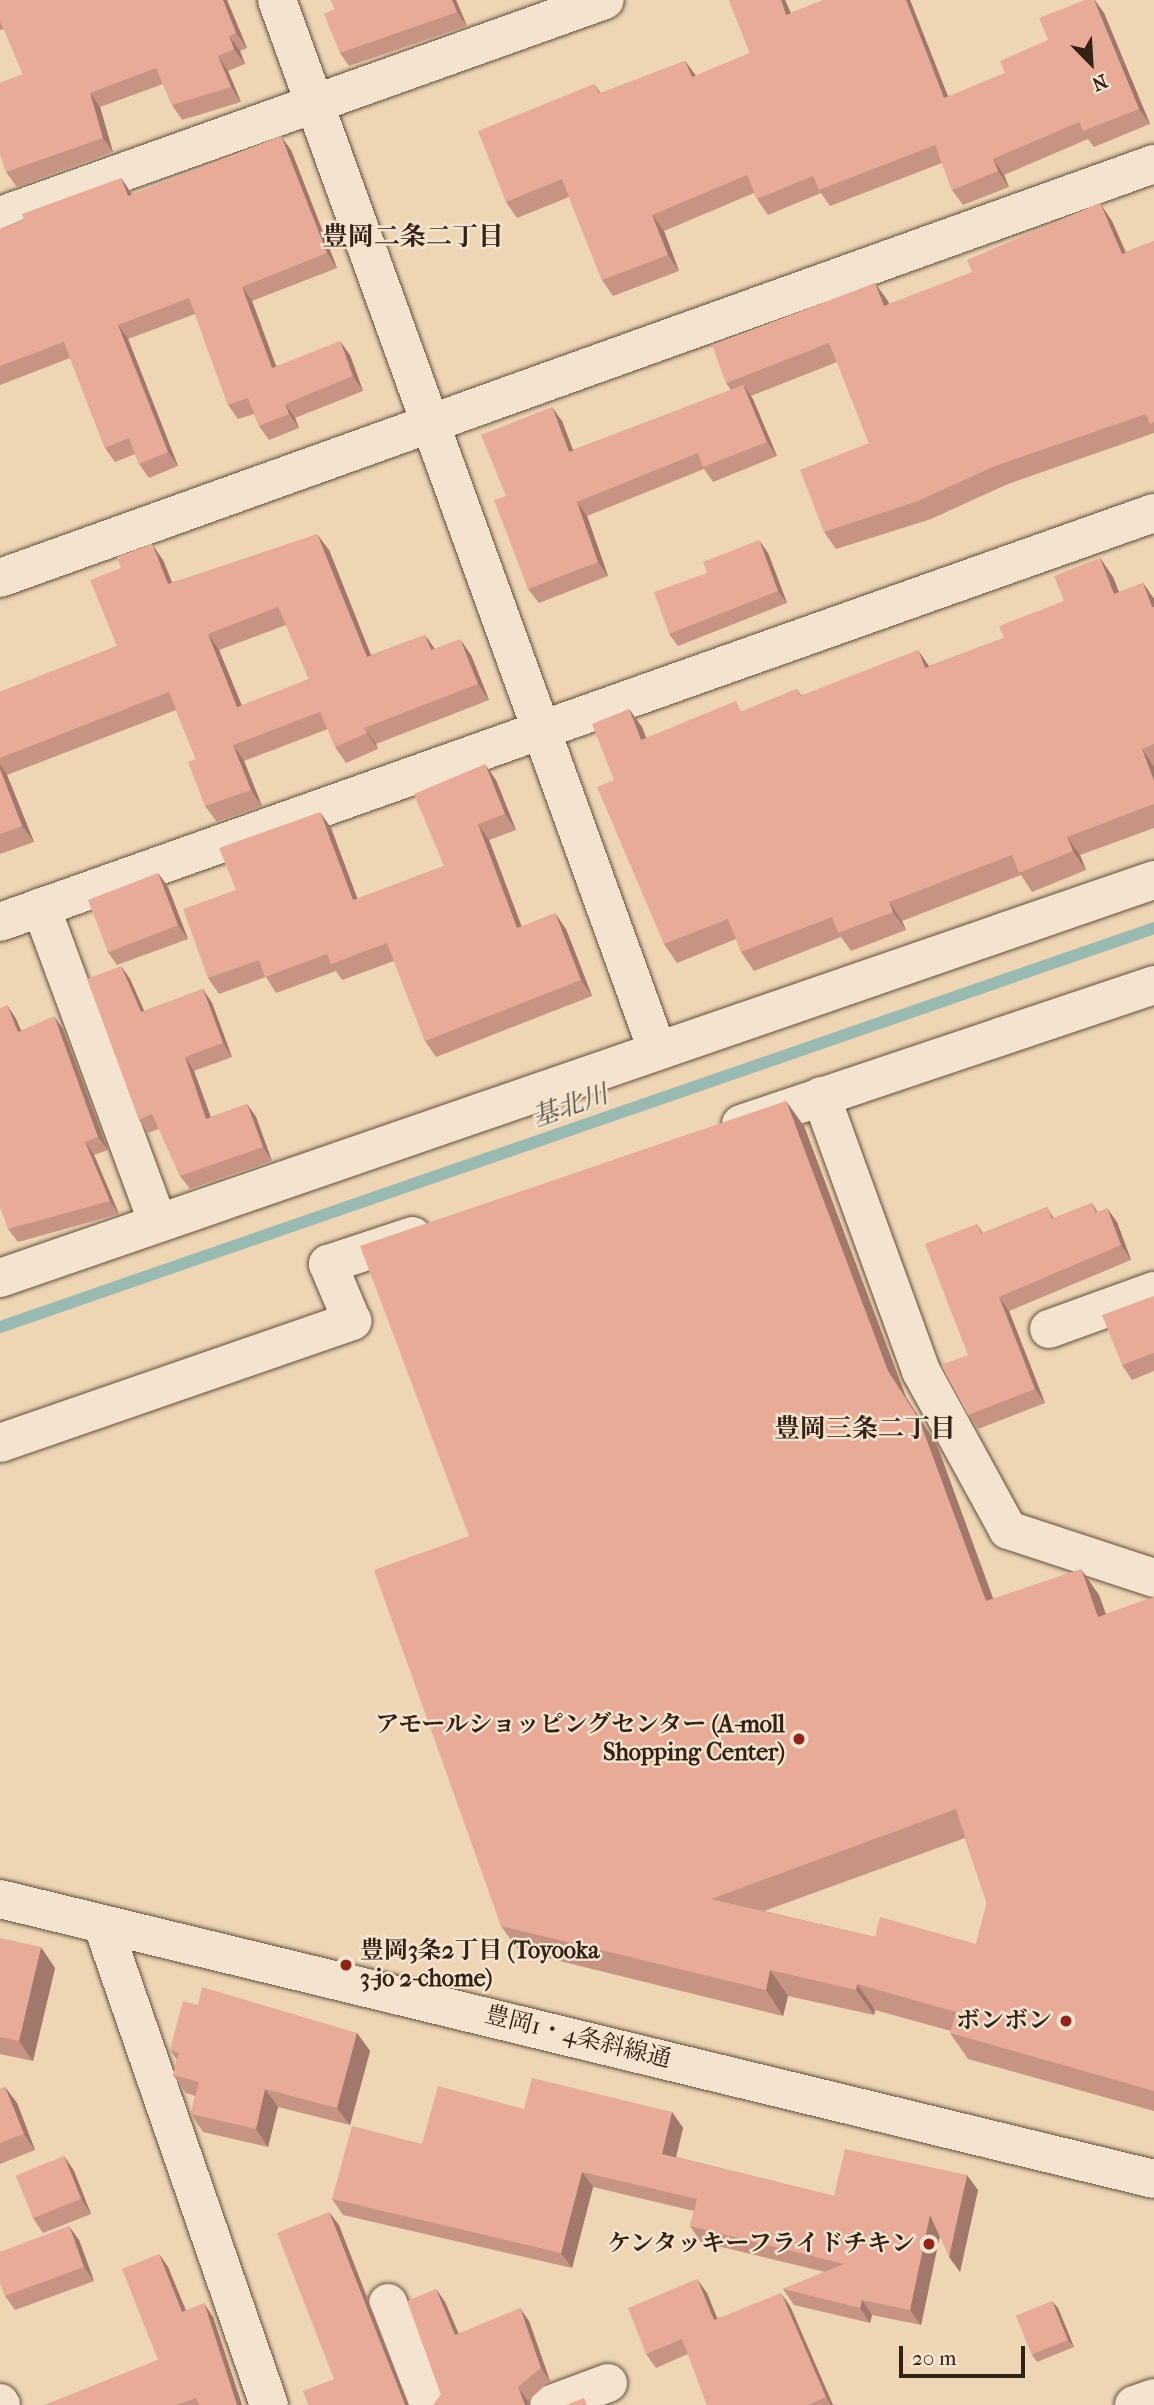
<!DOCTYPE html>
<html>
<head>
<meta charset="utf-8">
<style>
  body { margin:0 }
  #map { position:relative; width:1154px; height:2405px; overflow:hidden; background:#eed6b5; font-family:"IM FELL French Canon","Noto Serif JP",serif }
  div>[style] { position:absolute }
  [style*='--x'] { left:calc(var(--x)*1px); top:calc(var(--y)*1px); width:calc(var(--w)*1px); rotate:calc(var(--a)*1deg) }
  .stream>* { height:12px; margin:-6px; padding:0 6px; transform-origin:6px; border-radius:6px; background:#99b9b1 }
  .roads { filter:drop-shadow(0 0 2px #624f3d) drop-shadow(0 0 2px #624f3d) }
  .minor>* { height:38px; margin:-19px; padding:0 19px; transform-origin:19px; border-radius:19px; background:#f4e4cf }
  .wall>* { inset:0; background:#c79382 }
  .shaded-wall>* { inset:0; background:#a2786a }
  .building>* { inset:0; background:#e7ab97; transform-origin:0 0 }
  .dots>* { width:19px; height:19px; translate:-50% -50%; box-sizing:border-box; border:4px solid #f4e4cf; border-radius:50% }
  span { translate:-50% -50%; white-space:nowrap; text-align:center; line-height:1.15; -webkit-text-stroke:5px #f4e4cf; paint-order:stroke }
  .poi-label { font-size:24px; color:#332215; font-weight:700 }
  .right { translate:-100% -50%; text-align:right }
  .left { translate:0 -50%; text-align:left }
  .street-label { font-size:24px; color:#332215 }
  .neighbourhood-label { font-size:26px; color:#332215; font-weight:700 }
  .water-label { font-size:26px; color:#524f44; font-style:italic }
  .north { position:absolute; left:1056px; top:28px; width:70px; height:70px; -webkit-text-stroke:5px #f4e4cf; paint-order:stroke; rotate:156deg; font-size:19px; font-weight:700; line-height:28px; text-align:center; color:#332215 }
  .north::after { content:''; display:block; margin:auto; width:24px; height:32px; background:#332215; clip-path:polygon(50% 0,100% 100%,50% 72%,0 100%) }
  .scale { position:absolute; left:899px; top:2346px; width:126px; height:32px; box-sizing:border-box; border:4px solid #332215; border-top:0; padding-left:9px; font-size:21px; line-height:24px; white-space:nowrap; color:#332215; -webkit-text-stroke:5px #f4e4cf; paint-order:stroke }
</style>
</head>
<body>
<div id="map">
  <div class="stream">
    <i style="--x:0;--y:1327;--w:1221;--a:-19.07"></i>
  </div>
  <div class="roads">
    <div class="minor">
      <i style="--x:277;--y:0;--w:1113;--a:70.1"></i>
      <i style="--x:0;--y:216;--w:642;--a:-19.65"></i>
      <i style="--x:0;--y:578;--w:1226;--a:-19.74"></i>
      <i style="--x:41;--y:907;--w:337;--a:69.7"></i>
      <i style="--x:0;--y:922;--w:1224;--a:-19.52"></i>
      <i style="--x:821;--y:1096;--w:293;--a:70"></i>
      <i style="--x:921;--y:1371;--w:181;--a:61.3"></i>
      <i style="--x:1008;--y:1530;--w:154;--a:18.2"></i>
      <i style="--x:741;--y:1124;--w:436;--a:-18.6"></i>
      <i style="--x:0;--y:1278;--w:1221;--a:-19.03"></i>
      <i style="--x:1049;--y:1329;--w:112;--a:-19.9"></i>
      <i style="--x:0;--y:1443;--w:373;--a:-19.1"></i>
      <i style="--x:352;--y:1321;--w:62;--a:-112.8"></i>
      <i style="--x:328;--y:1264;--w:89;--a:-18.4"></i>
      <i style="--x:0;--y:1899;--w:1187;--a:13.64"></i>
      <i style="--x:103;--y:1926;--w:507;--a:70.89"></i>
      <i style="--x:388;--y:2303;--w:110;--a:68.1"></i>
      <i style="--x:0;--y:2403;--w:2;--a:63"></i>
      <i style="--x:549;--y:2405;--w:63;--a:-20.4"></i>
      <i style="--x:1134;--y:2405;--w:21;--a:-19"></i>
    </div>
  </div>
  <div class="wall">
    <i style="clip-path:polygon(0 0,227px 0,247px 48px,240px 51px,245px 64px,228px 71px,241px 102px,182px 120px,172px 105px,163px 84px,100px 107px,113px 152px,17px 187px,6px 172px,23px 74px,4px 29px,0 30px)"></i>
    <i style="clip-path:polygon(331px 0,457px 0,456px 0,467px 26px,349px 66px,340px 53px,335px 9px)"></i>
    <i style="clip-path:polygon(729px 0,785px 0,791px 13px,824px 0,910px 0,948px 97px,1005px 73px,1048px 40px,1085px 0,1095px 0,1104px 13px,1150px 124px,1094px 147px,1088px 139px,1004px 175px,1009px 187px,963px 205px,952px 190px,942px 163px,830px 206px,821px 193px,768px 215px,757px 199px,754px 193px,664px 231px,679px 271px,613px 296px,602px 280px,569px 197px,517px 218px,506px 202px,594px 84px,601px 93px,685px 61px,696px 76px,750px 53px)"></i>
    <i style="clip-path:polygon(291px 150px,337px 268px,252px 301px,276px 366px,350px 355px,363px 391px,295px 418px,299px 428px,269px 440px,259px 426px,254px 414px,238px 419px,228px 405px,195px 314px,128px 339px,178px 466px,149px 478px,139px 464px,135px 454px,115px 462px,105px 448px,70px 358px,0 385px,0 229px,121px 178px,132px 194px)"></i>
    <i style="clip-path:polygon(1112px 221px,1126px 252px,1154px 241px,1154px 433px,1008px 484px,931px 519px,836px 549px,824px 532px,869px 443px,837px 362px,751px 396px,777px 456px,713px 482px,704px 469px,587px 516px,608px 576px,539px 603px,528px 589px,506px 496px,562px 421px,573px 450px,731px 390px,726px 383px,875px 283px,889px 304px)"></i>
    <i style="clip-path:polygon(evenodd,329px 550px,371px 655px,425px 635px,435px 649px,471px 655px,489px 700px,376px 744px,378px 749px,346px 763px,335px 747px,328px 729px,244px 761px,262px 806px,217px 822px,205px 806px,196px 759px,176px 710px,7px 775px,34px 842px,0 854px,0 692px,117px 646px,163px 560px,172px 582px,329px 550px,286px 625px,309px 679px,242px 706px,219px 650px,286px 625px)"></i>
    <i style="clip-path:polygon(768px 553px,787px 603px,678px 646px,669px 634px)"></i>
    <i style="clip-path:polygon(1100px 558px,1113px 577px,1119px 592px,1143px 583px,1154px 599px,1154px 828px,1080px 855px,1086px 870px,1032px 892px,1021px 875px,902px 921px,906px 930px,851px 951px,841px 937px,754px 971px,741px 952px,736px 939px,677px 963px,664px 944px,614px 780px,629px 709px,642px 727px,646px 738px,743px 711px,797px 689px,801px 695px,929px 666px,1004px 638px,1064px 601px)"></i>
    <i style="clip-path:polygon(496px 780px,516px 830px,489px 840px,522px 927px,566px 929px,592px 996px,436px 1057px,425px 1041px,394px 961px,342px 980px,336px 971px,276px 993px,266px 977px,219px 994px,208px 978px,236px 890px,331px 828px,357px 899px,444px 866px)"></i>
    <i style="clip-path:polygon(158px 873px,168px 887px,188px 939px,117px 965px,107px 951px)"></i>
    <i style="clip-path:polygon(121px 966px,130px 979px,144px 1011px,203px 989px,212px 1003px,232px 1057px,194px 1071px,211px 1117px,247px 1104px,256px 1117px,272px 1161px,190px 1189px,180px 1176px,159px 1129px,148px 1133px,139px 1120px)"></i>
    <i style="clip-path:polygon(7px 1005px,16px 1019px,21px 1030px,63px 1029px,108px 1150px,94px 1155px,119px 1214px,18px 1242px,8px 1229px)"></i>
    <i style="clip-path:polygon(evenodd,804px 1126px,906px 1397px,937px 1445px,993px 1598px,1099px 1595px,1106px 1614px,1154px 1597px,1154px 2111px,968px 2059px,950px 2033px,951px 2031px,875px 2010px,874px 2015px,788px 1996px,783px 2016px,519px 1951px,501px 1926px,469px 1536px,804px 1126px,965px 1838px,987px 1903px,976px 1944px,875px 1937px,764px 1911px,965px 1838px)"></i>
    <i style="clip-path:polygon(1092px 1203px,1098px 1212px,1117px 1222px,1131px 1260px,1009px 1311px,1045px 1403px,978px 1429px,968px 1415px,968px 1355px,977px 1224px,983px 1233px,1047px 1207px,1054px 1218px)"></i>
    <i style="clip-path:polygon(1154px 1296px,1154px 1371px,1132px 1380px,1122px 1365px)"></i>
    <i style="clip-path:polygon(0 1938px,55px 1968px,33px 2061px,0 2054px)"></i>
    <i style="clip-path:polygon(198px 2005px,357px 2033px,370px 2051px,350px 2125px,278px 2107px,268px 2147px,203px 2132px,191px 2114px,195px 2096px,186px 2093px,173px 2075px,177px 2060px,170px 2050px)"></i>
    <i style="clip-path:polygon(5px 2087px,17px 2103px,35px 2150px,0 2164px,0 2089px)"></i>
    <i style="clip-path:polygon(524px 2109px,672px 2112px,683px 2128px,676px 2157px,834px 2196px,978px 2190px,960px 2272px,940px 2236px,921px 2325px,872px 2315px,870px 2323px,794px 2305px,783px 2289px,825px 2272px,701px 2242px,690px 2226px,694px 2211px,593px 2187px,572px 2268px,343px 2215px,332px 2199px)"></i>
    <i style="clip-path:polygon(64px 2156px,74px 2171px,91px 2214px,43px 2233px,33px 2218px)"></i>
    <i style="clip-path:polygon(79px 2240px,94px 2281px,15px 2310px,5px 2296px)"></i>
    <i style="clip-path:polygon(159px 2254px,168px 2267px,186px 2310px,213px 2317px,242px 2405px,45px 2405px,158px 2360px)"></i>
    <i style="clip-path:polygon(436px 2289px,445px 2302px,459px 2334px,529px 2321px,550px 2381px,528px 2401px,529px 2405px,433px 2405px,441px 2395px)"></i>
    <i style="clip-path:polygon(707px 2293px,717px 2318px,790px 2306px,833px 2405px,707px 2405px,688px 2354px,656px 2368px,646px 2354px)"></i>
    <i style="clip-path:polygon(1058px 2308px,1074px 2347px,1037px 2362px,1032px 2355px)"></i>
  </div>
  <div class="shaded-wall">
    <i style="clip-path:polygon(223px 0,227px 0,247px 48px,236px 33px)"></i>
    <i style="clip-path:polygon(452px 0,456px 0,467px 26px,457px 12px)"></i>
    <i style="clip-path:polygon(781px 0,785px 0,798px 30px,786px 15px)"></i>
    <i style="clip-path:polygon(906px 0,910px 0,955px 114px,944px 98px)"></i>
    <i style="clip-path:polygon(1094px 0,1104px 13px,1150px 124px,1139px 109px)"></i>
    <i style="clip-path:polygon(229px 36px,240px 51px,245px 64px,234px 49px)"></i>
    <i style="clip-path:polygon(218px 56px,228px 71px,241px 102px,231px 87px)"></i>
    <i style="clip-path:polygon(685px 61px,697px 77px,692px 77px)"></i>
    <i style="clip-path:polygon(90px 93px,100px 107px,113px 152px,103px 138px)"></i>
    <i style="clip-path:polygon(281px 136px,291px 150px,337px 268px,327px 253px)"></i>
    <i style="clip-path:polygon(993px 159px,1004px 175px,1009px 187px,998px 171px)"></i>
    <i style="clip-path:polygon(121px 178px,131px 193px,138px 210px,128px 196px)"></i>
    <i style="clip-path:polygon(1100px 203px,1112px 221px,1134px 272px,1122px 254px)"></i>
    <i style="clip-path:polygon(652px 215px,664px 231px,679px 271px,668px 255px)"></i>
    <i style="clip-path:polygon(875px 283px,888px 301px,896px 323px,884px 306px)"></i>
    <i style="clip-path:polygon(242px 287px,252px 301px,282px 382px,272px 368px)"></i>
    <i style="clip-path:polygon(118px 325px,128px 339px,178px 466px,168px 452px)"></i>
    <i style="clip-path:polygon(340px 341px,350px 355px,363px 391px,353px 376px)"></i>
    <i style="clip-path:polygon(743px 385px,753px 399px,777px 456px,767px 442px)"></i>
    <i style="clip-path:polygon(285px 404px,295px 418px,299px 428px,289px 414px)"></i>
    <i style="clip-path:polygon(552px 407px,562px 421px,579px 466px,569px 452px)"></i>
    <i style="clip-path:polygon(577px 502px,587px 516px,608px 576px,598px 562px)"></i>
    <i style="clip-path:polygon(317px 534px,329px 550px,378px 673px,367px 657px)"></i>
    <i style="clip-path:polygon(759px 540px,768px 553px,787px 603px,778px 591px)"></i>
    <i style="clip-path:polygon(152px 544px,163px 560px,179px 600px,168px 584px)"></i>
    <i style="clip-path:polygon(1100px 558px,1113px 577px,1127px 613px,1114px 594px)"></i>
    <i style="clip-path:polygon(1143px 583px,1154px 599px,1154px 610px,1152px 607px)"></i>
    <i style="clip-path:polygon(208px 634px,219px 650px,249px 723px,237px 707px)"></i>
    <i style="clip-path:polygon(425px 635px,436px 651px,431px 650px)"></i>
    <i style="clip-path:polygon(460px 639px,471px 655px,489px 700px,478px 684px)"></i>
    <i style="clip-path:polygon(918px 650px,931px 669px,925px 668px)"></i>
    <i style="clip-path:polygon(629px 709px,642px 727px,654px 758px,641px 740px)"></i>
    <i style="clip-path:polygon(364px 728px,376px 744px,378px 749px,367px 733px)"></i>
    <i style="clip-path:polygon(233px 745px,244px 761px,262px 806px,251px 790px)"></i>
    <i style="clip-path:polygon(1142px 749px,1154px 767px,1154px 781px)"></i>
    <i style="clip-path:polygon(485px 764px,496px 780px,516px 830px,505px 814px)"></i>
    <i style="clip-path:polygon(0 765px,7px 775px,34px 842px,22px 826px,0 769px)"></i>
    <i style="clip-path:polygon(320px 812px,331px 828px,364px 916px,353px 900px)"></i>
    <i style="clip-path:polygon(478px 824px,489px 840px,528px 944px,517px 928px)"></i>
    <i style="clip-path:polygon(1067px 837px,1080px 855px,1086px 870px,1073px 851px)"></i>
    <i style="clip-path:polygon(158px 873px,168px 887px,188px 939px,178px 925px)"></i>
    <i style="clip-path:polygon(889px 902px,902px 921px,906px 930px,893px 912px)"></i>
    <i style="clip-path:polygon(555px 913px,566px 929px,592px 996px,581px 980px)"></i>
    <i style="clip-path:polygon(121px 966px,130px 979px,151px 1026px,141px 1012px)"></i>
    <i style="clip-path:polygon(203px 989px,212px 1003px,232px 1057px,223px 1043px)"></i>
    <i style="clip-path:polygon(7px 1005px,16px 1019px,27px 1045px,18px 1032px)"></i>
    <i style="clip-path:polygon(54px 1016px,63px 1029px,108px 1150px,98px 1137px)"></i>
    <i style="clip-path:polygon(185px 1057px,194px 1071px,216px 1132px,206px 1119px)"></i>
    <i style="clip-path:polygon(786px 1101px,804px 1126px,906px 1397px,937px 1445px,1003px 1626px,986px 1601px,888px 1371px)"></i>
    <i style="clip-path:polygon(247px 1104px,256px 1117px,272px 1161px,263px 1147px)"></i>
    <i style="clip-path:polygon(85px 1142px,94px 1155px,119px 1214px,110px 1201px)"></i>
    <i style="clip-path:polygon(1107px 1208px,1117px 1222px,1131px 1260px,1121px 1245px)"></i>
    <i style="clip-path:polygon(999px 1297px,1009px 1311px,1045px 1403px,1035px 1389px)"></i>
    <i style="clip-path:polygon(1081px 1569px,1099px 1595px,1116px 1643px,1098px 1617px)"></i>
    <i style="clip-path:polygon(41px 1947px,55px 1968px,33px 2061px,19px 2041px)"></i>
    <i style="clip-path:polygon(770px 1970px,788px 1996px,783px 2016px,766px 1990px)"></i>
    <i style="clip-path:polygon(857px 1984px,875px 2010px,874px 2015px,856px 1990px)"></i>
    <i style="clip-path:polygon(357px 2033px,370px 2051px,350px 2125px,337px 2108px)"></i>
    <i style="clip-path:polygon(5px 2087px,17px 2103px,35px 2150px,24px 2134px)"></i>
    <i style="clip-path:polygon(265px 2089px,278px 2107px,268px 2147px,256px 2129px)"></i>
    <i style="clip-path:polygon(672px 2112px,683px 2128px,673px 2169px,662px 2154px)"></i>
    <i style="clip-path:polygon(64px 2156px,74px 2171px,91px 2214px,81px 2199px)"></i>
    <i style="clip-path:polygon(582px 2172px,593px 2187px,572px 2268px,561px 2253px)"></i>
    <i style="clip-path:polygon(967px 2175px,978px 2190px,960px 2272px,949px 2257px)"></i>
    <i style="clip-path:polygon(329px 2212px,339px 2225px,409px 2405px,405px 2405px)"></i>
    <i style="clip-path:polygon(930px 2215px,941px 2230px,921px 2325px,910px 2310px)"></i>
    <i style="clip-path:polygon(69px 2226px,79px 2240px,94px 2281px,84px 2267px)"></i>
    <i style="clip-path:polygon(159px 2254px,168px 2267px,192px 2326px,182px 2312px)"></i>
    <i style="clip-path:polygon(697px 2279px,707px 2293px,723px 2333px,714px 2320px)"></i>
    <i style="clip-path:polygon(436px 2289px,445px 2302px,465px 2349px,455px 2335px)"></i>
    <i style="clip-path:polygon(781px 2293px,790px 2306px,833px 2405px,831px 2405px,826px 2397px)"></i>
    <i style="clip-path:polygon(862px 2300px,872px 2315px,870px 2323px,860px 2308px)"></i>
    <i style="clip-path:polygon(1052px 2301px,1058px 2308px,1074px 2347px,1068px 2340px)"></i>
    <i style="clip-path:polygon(204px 2303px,213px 2317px,242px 2405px,237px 2405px)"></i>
    <i style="clip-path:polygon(520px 2308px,529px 2321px,550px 2381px,541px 2368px)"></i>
    <i style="clip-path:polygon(518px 2387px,528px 2401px,529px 2405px,525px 2405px)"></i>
  </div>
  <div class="building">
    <i style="clip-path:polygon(0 0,223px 0,236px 33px,229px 36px,234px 49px,218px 56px,231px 87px,172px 105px,156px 68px,90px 93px,103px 138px,6px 172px,0 155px,0 83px,23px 74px,0 21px)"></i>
    <i style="clip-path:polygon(331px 0,452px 0,457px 12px,340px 53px,324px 14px,335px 9px)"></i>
    <i style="clip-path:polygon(729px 0,781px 0,786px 15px,824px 0,906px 0,944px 98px,1005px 73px,1000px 61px,1048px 40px,1039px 18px,1085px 0,1094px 0,1139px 109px,1083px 131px,1079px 122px,993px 159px,998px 171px,952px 190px,935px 145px,819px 190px,813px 176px,757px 199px,747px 175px,652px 215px,668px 255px,602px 280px,562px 179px,506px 202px,478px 131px,594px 84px,599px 94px,685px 61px,692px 77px,750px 53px)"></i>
    <i style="clip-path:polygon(281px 136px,327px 253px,242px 287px,272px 368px,340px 341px,353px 376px,285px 404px,289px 414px,259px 426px,248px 398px,228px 405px,189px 298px,118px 325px,168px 452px,139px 464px,129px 438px,105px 448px,64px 342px,0 366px,0 229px,24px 220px,22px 214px,121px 178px,128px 196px)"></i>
    <i style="clip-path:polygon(1100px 203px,1122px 254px,1154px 241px,1154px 422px,1150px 424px,1146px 414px,995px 466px,918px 501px,824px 532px,800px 470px,869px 443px,829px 343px,726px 383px,712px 345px,875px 283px,884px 306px,972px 272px,967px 260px)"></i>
    <i style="clip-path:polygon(743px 385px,767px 442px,703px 467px,698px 453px,577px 502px,598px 562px,528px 589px,494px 500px,506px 496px,481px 435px,552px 407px,569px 452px)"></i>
    <i style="clip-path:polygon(evenodd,317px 534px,367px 657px,425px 635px,431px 650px,460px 639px,478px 684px,364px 728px,367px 733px,335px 747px,320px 712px,233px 745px,251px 790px,205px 806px,188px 762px,196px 759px,169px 692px,0 758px,0 692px,117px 646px,90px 580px,121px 568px,117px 557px,152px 544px,168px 584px,317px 534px,278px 607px,309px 679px,237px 707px,208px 634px,278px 607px)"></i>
    <i style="clip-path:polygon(759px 540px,778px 591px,669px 634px,654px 592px,707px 573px,703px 562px)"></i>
    <i style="clip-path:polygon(1100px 558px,1114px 594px,1143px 583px,1152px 607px,1154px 607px,1154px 744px,1142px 749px,1154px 781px,1154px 804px,1067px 837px,1073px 851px,1019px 873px,1012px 855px,889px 902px,893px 912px,838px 933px,832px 917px,741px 952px,728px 919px,664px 944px,597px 787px,614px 780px,592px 724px,629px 709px,641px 740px,736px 701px,741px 712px,797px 689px,800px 696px,918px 650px,925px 668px,1004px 638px,999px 626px,1064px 601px,1054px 576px)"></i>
    <i style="clip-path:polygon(485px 764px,505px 814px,478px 824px,517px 928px,555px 913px,581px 980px,425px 1041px,387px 943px,331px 964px,327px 954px,265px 977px,259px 960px,208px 978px,183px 909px,236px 890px,219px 848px,320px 812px,353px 900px,444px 866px,414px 794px)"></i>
    <i style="clip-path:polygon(0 769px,22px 826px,0 834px)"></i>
    <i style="left:158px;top:873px;width:56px;height:75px;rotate:69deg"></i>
    <i style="clip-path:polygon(121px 966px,141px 1012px,203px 989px,223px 1043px,185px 1057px,206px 1119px,247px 1104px,263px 1147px,180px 1176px,152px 1114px,139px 1120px,87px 979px)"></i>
    <i style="clip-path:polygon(7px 1005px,18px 1032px,54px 1016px,98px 1137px,85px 1142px,110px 1201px,8px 1229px,0 1207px,0 1008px)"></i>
    <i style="clip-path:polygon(evenodd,786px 1101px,888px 1371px,919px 1419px,986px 1601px,1081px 1569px,1098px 1617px,1154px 1597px,1154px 2091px,950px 2033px,956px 2012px,857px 1984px,856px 1990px,770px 1970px,766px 1990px,501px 1926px,374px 1570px,469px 1536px,360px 1246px,786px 1101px,956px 1809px,987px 1903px,976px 1944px,880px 1917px,875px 1937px,711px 1899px,956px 1809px)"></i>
    <i style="clip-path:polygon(1092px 1203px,1095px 1213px,1107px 1208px,1121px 1245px,999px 1297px,1035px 1389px,968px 1415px,941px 1365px,968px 1355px,925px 1244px,977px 1224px,981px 1234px,1047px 1207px,1052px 1219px)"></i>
    <i style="clip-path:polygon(1154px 1296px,1154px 1353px,1122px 1365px,1102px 1315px)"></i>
    <i style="clip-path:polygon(0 1938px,41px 1947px,19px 2041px,0 2037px)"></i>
    <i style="clip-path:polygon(202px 1987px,357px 2033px,337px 2108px,265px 2089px,256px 2129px,191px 2114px,199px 2082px,173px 2075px,179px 2053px,170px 2050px,183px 2001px,198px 2005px)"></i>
    <i style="clip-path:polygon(532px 2078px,672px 2112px,662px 2154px,834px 2196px,845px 2149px,967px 2175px,949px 2257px,930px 2215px,910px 2310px,862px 2300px,860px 2308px,783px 2289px,844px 2264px,690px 2226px,697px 2199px,582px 2172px,561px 2253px,332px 2199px,352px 2126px,422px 2144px,438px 2086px,524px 2109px)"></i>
    <i style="clip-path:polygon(5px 2087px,24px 2134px,0 2143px,0 2089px)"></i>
    <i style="left:64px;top:2156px;width:46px;height:52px;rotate:68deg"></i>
    <i style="clip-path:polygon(329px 2212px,405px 2405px,308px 2405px,303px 2391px,334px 2379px,277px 2233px)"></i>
    <i style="clip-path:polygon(69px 2226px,84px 2267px,5px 2296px,0 2284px,0 2252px)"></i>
    <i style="clip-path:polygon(159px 2254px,182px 2312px,204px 2303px,237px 2405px,199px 2405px,196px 2398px,176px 2405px,45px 2405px,158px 2360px,122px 2269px)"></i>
    <i style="clip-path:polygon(697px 2279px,714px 2320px,781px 2293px,826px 2397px,808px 2405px,707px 2405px,682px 2339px,646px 2354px,628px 2308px)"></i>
    <i style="clip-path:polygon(436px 2289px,455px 2335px,520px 2308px,541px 2368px,518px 2387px,525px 2405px,433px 2405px,441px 2395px,407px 2301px)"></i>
    <i style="left:1052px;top:2301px;width:42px;height:39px;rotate:68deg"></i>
    <i style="clip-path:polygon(584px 2398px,587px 2405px,566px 2405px)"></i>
  </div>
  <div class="dots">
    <i style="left:799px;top:1739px;background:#8f2418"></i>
    <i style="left:346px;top:1965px;background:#8f2418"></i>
    <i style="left:1066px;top:2021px;background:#8f2418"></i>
    <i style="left:929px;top:2244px;background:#8f2418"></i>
  </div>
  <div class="poi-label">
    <span class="right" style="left:785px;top:1739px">アモールショッピングセンター (A-moll<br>Shopping Center)</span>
    <span class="left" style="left:360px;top:1965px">豊岡3条2丁目 (Toyooka<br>3-jo 2-chome)</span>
    <span class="right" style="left:1052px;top:2021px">ボンボン</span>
    <span class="right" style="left:915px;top:2244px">ケンタッキーフライドチキン</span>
  </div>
  <div class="street-label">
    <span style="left:578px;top:2037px;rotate:14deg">豊岡1・4条斜線通</span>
  </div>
  <div class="neighbourhood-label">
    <span style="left:413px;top:237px">豊岡二条二丁目</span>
    <span style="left:865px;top:1429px">豊岡三条二丁目</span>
  </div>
  <div class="water-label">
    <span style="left:570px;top:1106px;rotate:-19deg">基北川</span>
  </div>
  <div class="north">N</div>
  <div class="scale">20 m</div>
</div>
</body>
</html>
